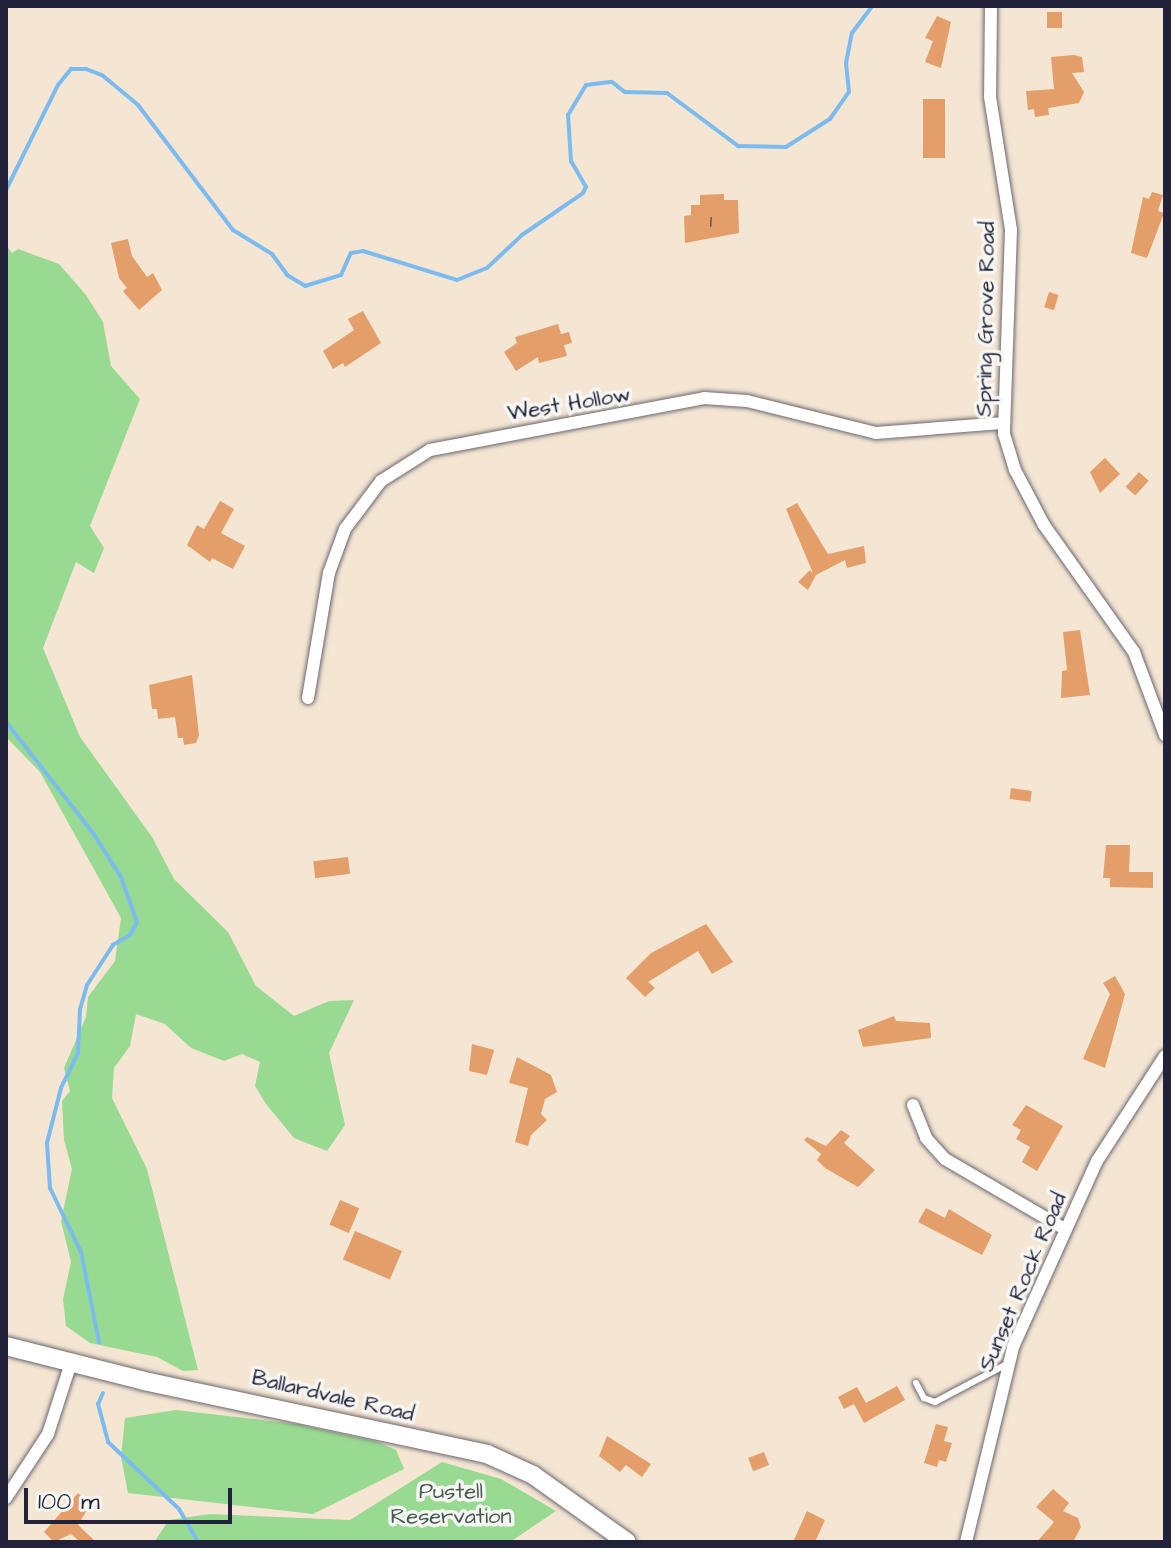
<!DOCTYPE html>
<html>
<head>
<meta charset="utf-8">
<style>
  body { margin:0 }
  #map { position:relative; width:1171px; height:1548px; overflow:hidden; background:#f4e6d3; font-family:"Architects Daughter",sans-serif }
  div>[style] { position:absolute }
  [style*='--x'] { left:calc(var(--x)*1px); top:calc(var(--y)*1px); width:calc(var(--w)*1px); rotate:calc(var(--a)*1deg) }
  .green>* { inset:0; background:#98da91 }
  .stream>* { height:4px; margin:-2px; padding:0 2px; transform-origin:2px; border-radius:2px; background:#7cbbf0 }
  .building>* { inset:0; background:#e39e6a; transform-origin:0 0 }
  .roads { filter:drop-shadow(0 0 2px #6c6770) drop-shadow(0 0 2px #6c6770) }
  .lane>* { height:6px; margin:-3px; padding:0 3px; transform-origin:3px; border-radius:3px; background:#fff }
  .street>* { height:12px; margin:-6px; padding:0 6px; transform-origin:6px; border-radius:6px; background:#fff }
  .secondary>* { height:18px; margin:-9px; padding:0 9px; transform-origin:9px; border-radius:9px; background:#fff }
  span { translate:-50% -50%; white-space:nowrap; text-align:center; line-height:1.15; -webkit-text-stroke:7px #f6f6f2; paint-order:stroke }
  .number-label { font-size:18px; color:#524147 }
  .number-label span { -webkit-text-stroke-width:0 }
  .street-label { font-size:22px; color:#22223b }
  .park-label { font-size:22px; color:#455955 }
  .frame { position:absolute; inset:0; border:8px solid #22223b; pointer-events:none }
  .scale { position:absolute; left:24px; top:1488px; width:208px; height:36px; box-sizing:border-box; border:4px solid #22223b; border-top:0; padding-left:10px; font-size:24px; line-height:28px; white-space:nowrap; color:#22223b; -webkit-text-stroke:6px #f6f6f2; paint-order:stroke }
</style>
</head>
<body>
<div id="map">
  <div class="green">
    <i style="clip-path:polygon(6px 245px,12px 253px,18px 249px,59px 264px,86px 295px,103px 322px,111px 366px,140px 399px,90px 526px,104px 548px,94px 573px,76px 562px,43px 648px,80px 737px,152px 837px,174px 879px,228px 932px,256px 986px,294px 1016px,329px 1001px,354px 1000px,329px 1053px,345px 1125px,327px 1151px,294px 1138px,266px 1104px,255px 1086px,260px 1062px,242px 1054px,224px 1061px,191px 1048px,165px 1024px,136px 1014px,130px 1046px,114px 1068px,112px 1098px,147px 1169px,198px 1370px,183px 1371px,157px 1357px,90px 1343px,66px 1326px,63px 1299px,71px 1262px,61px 1221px,72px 1169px,64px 1140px,62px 1101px,70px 1091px,64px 1068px,86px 1017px,88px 997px,115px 961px,121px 918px,40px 772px,6px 737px)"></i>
    <i style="clip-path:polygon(176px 1410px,296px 1424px,378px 1442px,396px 1450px,404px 1469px,313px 1514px,128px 1493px,121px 1457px,125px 1418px)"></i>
    <i style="clip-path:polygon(442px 1462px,501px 1479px,556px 1511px,510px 1542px,154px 1542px,169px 1520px,210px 1514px,350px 1520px)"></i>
  </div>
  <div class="stream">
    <i style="--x:6;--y:190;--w:117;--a:-63.7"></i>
    <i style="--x:58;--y:85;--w:21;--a:-51"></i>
    <i style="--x:71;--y:69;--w:15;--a:0"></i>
    <i style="--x:86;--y:69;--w:17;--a:21"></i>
    <i style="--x:102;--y:75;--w:47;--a:39.8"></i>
    <i style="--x:138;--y:105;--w:157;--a:52.8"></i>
    <i style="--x:233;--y:230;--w:46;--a:31.6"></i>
    <i style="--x:272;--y:254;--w:26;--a:54"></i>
    <i style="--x:287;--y:275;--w:21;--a:31"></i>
    <i style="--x:305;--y:286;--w:38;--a:-17"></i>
    <i style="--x:341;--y:275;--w:24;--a:-66"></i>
    <i style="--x:351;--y:253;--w:12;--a:-9"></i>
    <i style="--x:363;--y:251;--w:98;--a:17.1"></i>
    <i style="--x:457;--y:280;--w:32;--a:-22"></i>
    <i style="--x:487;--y:268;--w:48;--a:-43.3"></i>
    <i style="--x:522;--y:235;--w:74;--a:-34.5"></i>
    <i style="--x:583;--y:193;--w:7;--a:-63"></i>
    <i style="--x:586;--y:187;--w:30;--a:-120"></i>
    <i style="--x:571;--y:161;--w:46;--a:-93.7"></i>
    <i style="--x:568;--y:115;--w:35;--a:-59"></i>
    <i style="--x:586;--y:85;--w:26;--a:-7"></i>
    <i style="--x:612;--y:82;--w:16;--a:38"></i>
    <i style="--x:625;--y:92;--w:42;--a:1.4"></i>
    <i style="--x:667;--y:93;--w:89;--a:36.7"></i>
    <i style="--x:738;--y:146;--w:48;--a:1.2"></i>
    <i style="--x:786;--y:147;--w:52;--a:-32.5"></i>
    <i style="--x:830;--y:119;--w:33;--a:-55"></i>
    <i style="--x:849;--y:92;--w:29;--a:-96"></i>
    <i style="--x:846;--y:63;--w:31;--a:-79"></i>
    <i style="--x:852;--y:33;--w:34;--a:-53"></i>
    <i style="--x:6;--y:722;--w:141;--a:51.9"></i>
    <i style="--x:93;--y:833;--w:52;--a:57.5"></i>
    <i style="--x:121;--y:877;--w:48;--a:70.4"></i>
    <i style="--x:137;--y:922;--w:15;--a:118"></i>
    <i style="--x:130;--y:935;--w:20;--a:150"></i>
    <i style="--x:113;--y:945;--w:48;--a:123"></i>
    <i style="--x:87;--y:985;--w:26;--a:106"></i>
    <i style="--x:80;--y:1010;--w:43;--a:92.7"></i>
    <i style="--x:78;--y:1053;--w:39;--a:116"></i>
    <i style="--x:61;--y:1088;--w:57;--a:104.3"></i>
    <i style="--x:47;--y:1143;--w:45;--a:86.2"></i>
    <i style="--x:50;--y:1188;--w:71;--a:64.2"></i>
    <i style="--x:81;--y:1252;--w:92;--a:78.7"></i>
    <i style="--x:103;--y:1393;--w:12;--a:114"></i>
    <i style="--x:98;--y:1404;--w:39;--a:75"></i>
    <i style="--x:108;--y:1442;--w:98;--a:43.3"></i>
    <i style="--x:179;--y:1509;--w:38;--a:60"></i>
  </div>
  <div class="building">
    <i style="left:1062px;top:12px;width:16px;height:15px;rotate:90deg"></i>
    <i style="clip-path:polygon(937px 16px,951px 22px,941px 68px,925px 62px,933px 41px,925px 38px)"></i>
    <i style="clip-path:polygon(1074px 55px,1082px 57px,1084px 72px,1072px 73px,1084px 92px,1079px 103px,1048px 108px,1049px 115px,1035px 117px,1034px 109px,1028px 110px,1026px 91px,1054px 89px,1051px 57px)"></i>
    <i style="left:923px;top:99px;width:22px;height:59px"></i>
    <i style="clip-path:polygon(1152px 192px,1163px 195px,1158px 211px,1164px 213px,1147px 258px,1131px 253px,1143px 197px,1149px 199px)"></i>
    <i style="clip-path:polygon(724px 194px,724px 200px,738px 200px,739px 233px,685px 243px,684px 216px,691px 215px,691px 205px,700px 205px,700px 195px)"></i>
    <i style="clip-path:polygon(128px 239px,132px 256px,147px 277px,153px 273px,162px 290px,139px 310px,123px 291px,127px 288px,119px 278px,111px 243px)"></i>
    <i style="left:1049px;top:292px;width:10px;height:16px;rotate:17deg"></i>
    <i style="clip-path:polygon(363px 311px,381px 343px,345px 367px,343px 363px,333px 369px,323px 351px,354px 330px,348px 319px)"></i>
    <i style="clip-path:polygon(558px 324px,561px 334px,569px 332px,572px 343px,564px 345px,567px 356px,539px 363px,538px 357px,516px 371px,504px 352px,517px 343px,515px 337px)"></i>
    <i style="clip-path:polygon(1105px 458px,1120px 474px,1100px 493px,1090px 472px)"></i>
    <i style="left:1139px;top:472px;width:13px;height:20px;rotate:42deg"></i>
    <i style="clip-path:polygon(220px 501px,234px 509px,221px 533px,245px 546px,233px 569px,212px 558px,210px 562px,187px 545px,197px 525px,204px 529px)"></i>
    <i style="clip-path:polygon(797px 503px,828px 554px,864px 546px,866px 563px,847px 568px,845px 560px,816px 575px,808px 590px,798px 582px,810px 570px,813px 573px,786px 509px)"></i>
    <i style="clip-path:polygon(1080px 630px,1090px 695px,1061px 698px,1062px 671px,1067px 670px,1063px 632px)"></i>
    <i style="clip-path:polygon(192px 675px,199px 735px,196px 743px,184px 745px,183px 738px,178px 738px,175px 717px,158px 719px,157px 709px,152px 709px,149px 685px)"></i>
    <i style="left:1011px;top:788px;width:21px;height:11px;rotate:8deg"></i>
    <i style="clip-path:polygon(1106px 845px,1130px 845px,1129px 872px,1153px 872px,1153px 888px,1110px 887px,1110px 878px,1103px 878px)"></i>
    <i style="left:348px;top:857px;width:17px;height:35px;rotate:83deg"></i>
    <i style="clip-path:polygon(706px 924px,733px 962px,712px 974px,698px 951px,648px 982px,655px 988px,645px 997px,626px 978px,651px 953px)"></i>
    <i style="clip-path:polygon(1115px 976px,1125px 994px,1105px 1068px,1083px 1059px,1110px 994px,1103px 983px)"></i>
    <i style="clip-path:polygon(894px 1016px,896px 1021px,930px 1023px,931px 1038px,863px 1047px,858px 1030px)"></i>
    <i style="clip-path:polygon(472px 1044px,494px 1050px,487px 1075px,469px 1071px)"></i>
    <i style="clip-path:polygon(517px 1057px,551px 1075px,557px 1092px,545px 1099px,541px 1114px,547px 1120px,531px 1135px,528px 1146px,515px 1142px,528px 1088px,509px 1083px)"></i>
    <i style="clip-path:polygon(1026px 1105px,1063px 1126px,1037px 1171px,1022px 1162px,1030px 1147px,1016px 1139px,1021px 1130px,1012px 1125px)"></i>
    <i style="clip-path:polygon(841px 1130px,850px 1136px,844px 1143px,875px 1170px,858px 1187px,825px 1168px,817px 1160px,821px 1154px,804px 1140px,807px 1137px,826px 1146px)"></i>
    <i style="left:340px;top:1200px;width:21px;height:27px;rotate:23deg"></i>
    <i style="clip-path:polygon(926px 1208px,945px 1218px,949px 1209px,992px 1235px,982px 1255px,918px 1222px)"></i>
    <i style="left:355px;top:1231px;width:51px;height:31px;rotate:23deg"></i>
    <i style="clip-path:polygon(897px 1386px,905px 1400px,864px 1423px,854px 1404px,844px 1409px,838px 1397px,857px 1387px,866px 1403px)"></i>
    <i style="clip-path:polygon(936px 1424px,948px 1427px,944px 1441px,952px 1443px,946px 1462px,939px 1460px,937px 1467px,924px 1463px)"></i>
    <i style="clip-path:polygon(607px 1436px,651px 1464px,642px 1477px,626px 1465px,620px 1472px,599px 1456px)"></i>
    <i style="left:764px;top:1452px;width:14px;height:17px;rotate:69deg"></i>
    <i style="clip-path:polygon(1053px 1489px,1069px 1503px,1063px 1511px,1078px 1518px,1081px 1527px,1073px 1542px,1037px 1542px,1054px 1522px,1036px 1507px)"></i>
    <i style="clip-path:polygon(78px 1493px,90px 1505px,78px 1525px,96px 1542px,80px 1542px,71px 1534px,54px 1542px,44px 1532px)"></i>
    <i style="clip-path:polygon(807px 1511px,825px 1520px,815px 1542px,793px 1542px)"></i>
  </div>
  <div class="roads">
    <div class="lane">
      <i style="--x:916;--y:1383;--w:17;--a:62"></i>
      <i style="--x:924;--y:1398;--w:12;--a:20"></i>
      <i style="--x:935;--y:1402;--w:81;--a:-27.8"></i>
    </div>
    <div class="street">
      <i style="--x:991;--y:6;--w:91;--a:90.6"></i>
      <i style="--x:990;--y:97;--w:135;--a:81"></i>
      <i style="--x:1011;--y:230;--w:204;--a:92"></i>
      <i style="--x:1004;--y:434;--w:38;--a:73"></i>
      <i style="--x:1015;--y:470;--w:62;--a:62.2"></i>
      <i style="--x:1044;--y:525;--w:156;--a:54.7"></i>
      <i style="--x:1134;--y:652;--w:89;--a:69.5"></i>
      <i style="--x:308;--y:698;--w:127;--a:-80.5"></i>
      <i style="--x:329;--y:573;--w:47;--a:-70"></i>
      <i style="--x:345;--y:529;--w:60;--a:-53.1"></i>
      <i style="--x:381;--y:481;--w:58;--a:-32.3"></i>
      <i style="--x:430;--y:450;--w:279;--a:-10.7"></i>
      <i style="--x:704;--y:398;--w:43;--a:4"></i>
      <i style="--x:747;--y:401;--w:133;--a:13.9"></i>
      <i style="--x:876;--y:433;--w:126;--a:-4.5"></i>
      <i style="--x:913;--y:1105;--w:35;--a:68"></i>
      <i style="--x:926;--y:1138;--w:28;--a:48"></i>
      <i style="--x:945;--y:1159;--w:139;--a:30.3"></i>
      <i style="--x:6;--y:1498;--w:77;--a:-56.7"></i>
      <i style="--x:48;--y:1434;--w:75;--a:-72.1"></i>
      <i style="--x:966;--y:1542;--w:201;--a:-76.4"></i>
      <i style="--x:1013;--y:1347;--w:204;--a:-65.7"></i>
      <i style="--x:1097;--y:1161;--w:125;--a:-57.1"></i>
    </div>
    <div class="secondary">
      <i style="--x:6;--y:1346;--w:142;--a:14.2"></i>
      <i style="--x:144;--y:1381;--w:351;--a:12"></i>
      <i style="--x:487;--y:1454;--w:51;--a:24.5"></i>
      <i style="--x:533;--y:1475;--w:115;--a:35.5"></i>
    </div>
  </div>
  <div class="number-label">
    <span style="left:711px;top:222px">1</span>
  </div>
  <div class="street-label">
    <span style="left:986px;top:319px;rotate:-89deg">Spring Grove Road</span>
    <span style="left:569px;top:404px;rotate:-9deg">West Hollow</span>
    <span style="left:1023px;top:1282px;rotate:-67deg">Sunset Rock Road</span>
    <span style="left:333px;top:1396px;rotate:13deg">Ballardvale Road</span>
  </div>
  <div class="park-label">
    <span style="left:451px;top:1504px">Pustell<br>Reservation</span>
  </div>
  <div class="frame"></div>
  <div class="scale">100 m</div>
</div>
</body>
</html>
